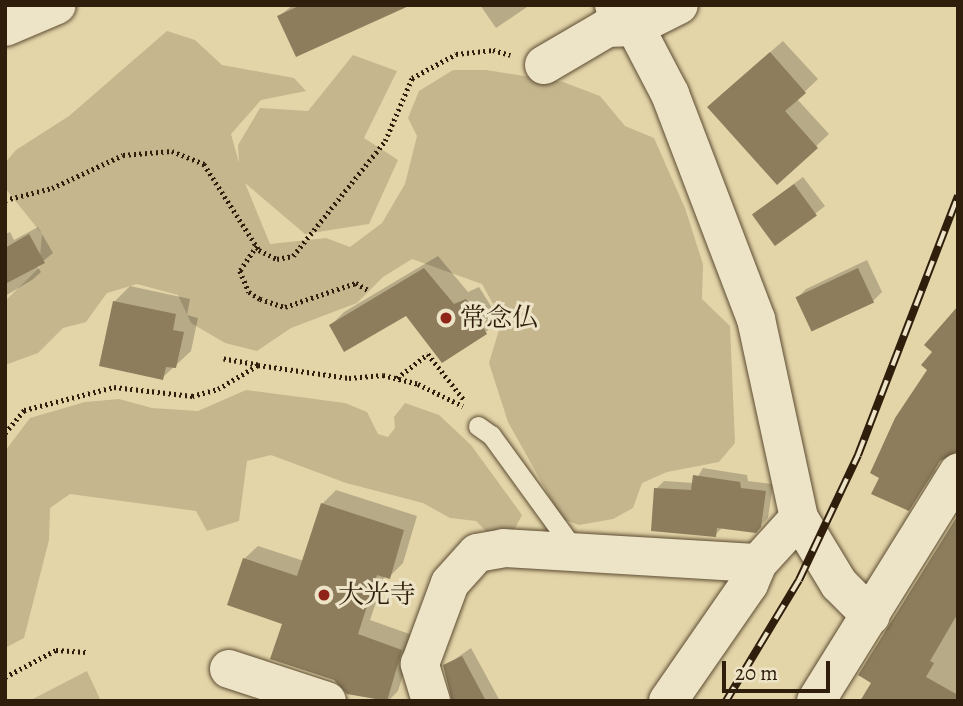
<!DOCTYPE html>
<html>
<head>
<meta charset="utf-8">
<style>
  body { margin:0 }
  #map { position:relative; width:963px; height:706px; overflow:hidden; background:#e4d5a9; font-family:Alegreya,"Noto Serif JP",serif }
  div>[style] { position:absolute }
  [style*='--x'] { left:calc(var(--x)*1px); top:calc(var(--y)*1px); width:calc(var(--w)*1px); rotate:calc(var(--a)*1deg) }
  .green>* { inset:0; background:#c5b68e }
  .shadow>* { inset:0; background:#0003 }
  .building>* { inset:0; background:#8d7d5d; transform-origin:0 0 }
  .path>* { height:4.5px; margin-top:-2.25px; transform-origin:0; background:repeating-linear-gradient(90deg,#2f1e0b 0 2px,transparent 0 5.5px) }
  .roads { filter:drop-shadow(0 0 2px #5c4c32) drop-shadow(0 0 2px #5c4c32) }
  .lane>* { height:19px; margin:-9.5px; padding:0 9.5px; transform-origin:9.5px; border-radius:9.5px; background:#ede4c7 }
  .street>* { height:38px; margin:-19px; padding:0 19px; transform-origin:19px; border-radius:19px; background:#ede4c7 }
  .secondary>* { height:38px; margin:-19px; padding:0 19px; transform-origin:19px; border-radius:19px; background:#ede4c7 }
  .rail>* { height:8px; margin-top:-4px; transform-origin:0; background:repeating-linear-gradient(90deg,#ede4c7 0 16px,#2f1e0b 0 32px); box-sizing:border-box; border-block:2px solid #2f1e0b }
  .dots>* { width:19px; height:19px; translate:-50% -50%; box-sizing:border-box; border:4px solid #ede4c7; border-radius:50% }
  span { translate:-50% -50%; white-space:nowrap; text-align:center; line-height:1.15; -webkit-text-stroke:6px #ede4c7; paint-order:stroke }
  .poi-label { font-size:26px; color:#2f1e0b }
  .left { translate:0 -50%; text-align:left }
  .frame { position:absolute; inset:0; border:7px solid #2f1e0b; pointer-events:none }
  .scale { position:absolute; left:722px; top:661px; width:108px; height:32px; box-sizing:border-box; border:4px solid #2f1e0b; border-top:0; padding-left:9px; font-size:21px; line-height:24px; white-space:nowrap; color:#2f1e0b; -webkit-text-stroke:5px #ede4c7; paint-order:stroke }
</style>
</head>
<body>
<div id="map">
  <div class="green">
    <i style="clip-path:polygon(167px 31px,195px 40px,222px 65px,294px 78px,306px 91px,261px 100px,231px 134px,239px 163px,238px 145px,260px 108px,308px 111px,353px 55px,397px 71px,364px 138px,398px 160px,369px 224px,305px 234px,245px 183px,270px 244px,326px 238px,350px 247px,382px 223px,405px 184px,417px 136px,408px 118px,419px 91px,453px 70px,486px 70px,563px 82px,600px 96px,625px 126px,654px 138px,685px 208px,703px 264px,702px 299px,730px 326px,735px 443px,719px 462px,667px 472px,642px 483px,633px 508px,613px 519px,579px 525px,562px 519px,508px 422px,489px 363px,502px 320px,482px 284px,412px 259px,383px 277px,357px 303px,291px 328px,257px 351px,225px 343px,191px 323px,178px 295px,137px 284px,107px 293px,86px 322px,63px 328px,38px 353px,5px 365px,5px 301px,39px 268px,42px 234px,5px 188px,5px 163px,16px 150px,69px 116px)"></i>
    <i style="clip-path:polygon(246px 390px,345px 403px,367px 412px,378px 434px,388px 437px,395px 428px,394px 417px,405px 403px,439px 415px,471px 445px,522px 515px,513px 532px,487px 532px,476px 521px,450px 518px,423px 503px,346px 483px,271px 455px,247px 461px,239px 521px,207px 531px,196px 511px,70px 494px,50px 508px,49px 540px,24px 638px,5px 648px,5px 451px,30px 418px,85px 402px,119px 399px,152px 408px,198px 411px)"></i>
    <i style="clip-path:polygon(87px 671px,101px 701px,29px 701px)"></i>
  </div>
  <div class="shadow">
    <i style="clip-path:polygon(293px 5px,383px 5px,279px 16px)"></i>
    <i style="clip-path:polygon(480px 5px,530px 5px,496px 28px)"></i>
    <i style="clip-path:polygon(783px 41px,818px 79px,797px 99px,829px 134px,777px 183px,721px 95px)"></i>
    <i style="clip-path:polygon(803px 177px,825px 206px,776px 245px,763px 207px)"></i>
    <i style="clip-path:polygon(38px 227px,53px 253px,37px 266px,41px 272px,32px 280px,5px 296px,5px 234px,10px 232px,14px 240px)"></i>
    <i style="clip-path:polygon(438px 256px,468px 292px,479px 287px,499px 319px,486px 332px,406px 314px,331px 325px,344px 312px)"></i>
    <i style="clip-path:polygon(867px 260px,882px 292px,873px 301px,797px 298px,806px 289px)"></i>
    <i style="clip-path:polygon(130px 286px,190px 299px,187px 315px,198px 318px,191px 351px,162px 378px,114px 302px)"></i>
    <i style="clip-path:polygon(916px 459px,936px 470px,908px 509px)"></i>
    <i style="clip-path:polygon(703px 468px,747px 475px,748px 481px,773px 484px,768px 518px,755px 531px,723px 527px,715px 535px,656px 489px,664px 481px,694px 483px)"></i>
    <i style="clip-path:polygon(336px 490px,417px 516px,403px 563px,389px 577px,385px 576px,370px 620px,415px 636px,398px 691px,388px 701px,348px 692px,284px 623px,244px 559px,258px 546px,304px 561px,322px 504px)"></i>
    <i style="clip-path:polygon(958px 518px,958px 701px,862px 701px)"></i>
    <i style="clip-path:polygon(471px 648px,500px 701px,454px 701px,445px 666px)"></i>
  </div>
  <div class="building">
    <i style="clip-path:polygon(301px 5px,411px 5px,296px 57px,277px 16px)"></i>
    <i style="clip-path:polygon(770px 52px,806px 93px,785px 111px,818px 148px,777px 185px,707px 107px)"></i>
    <i style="left:794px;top:184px;width:39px;height:52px;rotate:54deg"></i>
    <i style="clip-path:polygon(29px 234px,45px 263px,5px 284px,5px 248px)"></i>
    <i style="clip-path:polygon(424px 268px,454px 304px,466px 299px,487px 334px,442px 363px,406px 316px,344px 352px,329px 325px)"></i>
    <i style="left:858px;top:268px;width:38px;height:69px;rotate:65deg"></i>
    <i style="clip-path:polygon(113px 301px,176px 314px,173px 330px,184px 332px,176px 368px,166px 367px,163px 380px,99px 366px)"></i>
    <i style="clip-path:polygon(958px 306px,958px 451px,940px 461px,909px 511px,871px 494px,879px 478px,870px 473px,895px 418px,927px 370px,921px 365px,932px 352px,924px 345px)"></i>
    <i style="clip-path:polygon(693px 475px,740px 482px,741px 488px,766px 491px,761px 527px,756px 533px,717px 528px,716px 537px,651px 531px,654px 488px,691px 490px)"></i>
    <i style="clip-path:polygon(321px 503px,404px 530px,390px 579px,377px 575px,358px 634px,402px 650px,387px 701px,347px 694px,334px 680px,270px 659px,282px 624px,227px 605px,243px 558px,297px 576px)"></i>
    <i style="clip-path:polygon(958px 515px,958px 613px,930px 661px,934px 663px,926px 677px,958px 695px,958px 701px,860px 701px,871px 683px,858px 675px)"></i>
    <i style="clip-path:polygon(462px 656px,486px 701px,452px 701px,443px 665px)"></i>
  </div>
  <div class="path">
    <i style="--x:5;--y:200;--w:49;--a:-14.3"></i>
    <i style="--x:52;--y:188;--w:78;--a:-24.9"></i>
    <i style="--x:123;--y:155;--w:49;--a:-4.7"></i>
    <i style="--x:172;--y:151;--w:35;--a:22"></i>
    <i style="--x:204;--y:164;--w:102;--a:57.4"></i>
    <i style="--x:259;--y:250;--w:20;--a:27"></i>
    <i style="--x:277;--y:259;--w:16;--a:-11"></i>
    <i style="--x:293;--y:256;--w:147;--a:-51.3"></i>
    <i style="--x:385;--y:141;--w:69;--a:-66.8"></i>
    <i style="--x:412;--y:78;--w:50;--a:-28.6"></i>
    <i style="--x:456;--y:54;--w:37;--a:-6"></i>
    <i style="--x:493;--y:50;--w:18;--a:16"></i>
    <i style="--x:257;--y:246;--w:30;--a:124"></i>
    <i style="--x:240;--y:271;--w:23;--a:67"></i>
    <i style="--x:249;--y:292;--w:13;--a:32"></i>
    <i style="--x:260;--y:299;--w:26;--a:18"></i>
    <i style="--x:285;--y:307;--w:75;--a:-18.7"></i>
    <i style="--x:356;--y:283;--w:16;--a:30"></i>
    <i style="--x:258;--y:365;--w:92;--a:8.1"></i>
    <i style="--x:349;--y:378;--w:34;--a:-5"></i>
    <i style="--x:383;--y:375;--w:36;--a:14"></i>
    <i style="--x:418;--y:384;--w:50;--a:26.1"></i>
    <i style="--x:397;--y:378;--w:39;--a:-38"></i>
    <i style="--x:428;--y:354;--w:60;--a:51.8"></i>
    <i style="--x:5;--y:433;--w:30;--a:-50"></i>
    <i style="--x:24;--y:410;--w:93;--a:-14.3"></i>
    <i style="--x:114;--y:387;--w:79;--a:6.6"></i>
    <i style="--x:192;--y:396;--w:27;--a:-15"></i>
    <i style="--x:218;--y:389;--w:47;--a:-31"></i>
    <i style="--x:258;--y:365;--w:35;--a:-170"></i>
    <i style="--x:5;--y:677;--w:58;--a:-27.9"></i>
    <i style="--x:56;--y:650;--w:30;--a:4"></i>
  </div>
  <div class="roads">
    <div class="lane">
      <i style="--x:478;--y:426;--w:16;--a:35"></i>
      <i style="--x:491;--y:435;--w:145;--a:54"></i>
    </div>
    <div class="street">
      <i style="--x:614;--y:5;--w:30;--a:46"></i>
      <i style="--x:635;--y:27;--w:76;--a:62.4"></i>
      <i style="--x:670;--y:94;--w:241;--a:69.1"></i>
      <i style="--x:756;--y:319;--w:204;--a:77.8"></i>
      <i style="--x:799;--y:518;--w:77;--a:58.8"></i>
      <i style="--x:839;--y:584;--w:45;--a:45"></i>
      <i style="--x:5;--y:27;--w:56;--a:-22.9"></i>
      <i style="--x:544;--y:65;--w:73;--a:-30.4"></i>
      <i style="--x:607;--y:28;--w:28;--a:-2"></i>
      <i style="--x:635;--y:27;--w:49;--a:-26.6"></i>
      <i style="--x:229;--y:669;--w:103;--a:18.1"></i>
      <i style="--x:431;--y:701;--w:39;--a:-107"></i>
      <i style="--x:420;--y:664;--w:86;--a:-69.7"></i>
      <i style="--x:450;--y:583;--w:40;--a:-48"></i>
      <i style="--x:477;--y:553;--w:27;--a:-10"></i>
      <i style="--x:504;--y:548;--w:254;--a:3.4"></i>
      <i style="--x:668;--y:701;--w:142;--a:-55.3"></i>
      <i style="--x:749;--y:584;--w:23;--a:-67"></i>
      <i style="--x:758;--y:563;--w:61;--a:-47.7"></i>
    </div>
    <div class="secondary">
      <i style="--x:816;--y:701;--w:269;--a:-58.1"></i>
    </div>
  </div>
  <div class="rail">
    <i style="--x:726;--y:701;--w:141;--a:-58.9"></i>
    <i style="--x:799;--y:580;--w:138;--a:-64.7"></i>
    <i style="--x:858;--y:455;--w:278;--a:-68.9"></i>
  </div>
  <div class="dots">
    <i style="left:446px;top:318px;background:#8f2418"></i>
    <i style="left:324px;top:595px;background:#8f2418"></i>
  </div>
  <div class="poi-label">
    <span class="left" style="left:460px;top:318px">常念仏</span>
    <span class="left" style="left:338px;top:595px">大光寺</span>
  </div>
  <div class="frame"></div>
  <div class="scale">20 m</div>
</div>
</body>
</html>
